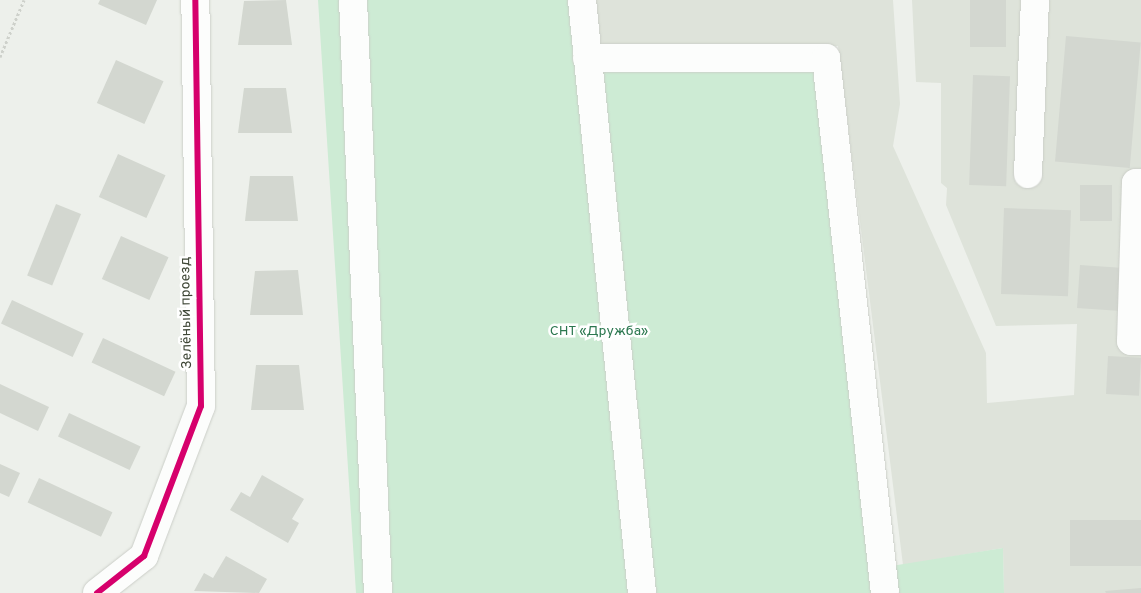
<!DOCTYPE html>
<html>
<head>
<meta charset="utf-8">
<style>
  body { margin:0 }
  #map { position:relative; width:1141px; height:593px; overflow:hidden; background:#edf0eb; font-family:Overpass,sans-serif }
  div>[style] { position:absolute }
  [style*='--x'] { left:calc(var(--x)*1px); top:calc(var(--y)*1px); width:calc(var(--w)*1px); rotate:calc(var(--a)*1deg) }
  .industrial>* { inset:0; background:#dee3da }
  .green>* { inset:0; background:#cdebd4 }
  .building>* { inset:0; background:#d3d7d0; transform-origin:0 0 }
  .path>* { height:3px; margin-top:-1.5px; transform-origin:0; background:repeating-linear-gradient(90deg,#ced1cb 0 2.5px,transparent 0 5px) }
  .roads { filter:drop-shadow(0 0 1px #cbcec8) drop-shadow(0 0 1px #cbcec8) }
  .minor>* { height:28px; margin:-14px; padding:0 14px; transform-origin:14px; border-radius:14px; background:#fcfdfc }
  .cycleway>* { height:6px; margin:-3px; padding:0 3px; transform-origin:3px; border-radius:3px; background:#d6006c }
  span { translate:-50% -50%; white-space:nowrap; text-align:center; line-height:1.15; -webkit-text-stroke:5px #fff; paint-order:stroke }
  .street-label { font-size:14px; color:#3f4737 }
  .park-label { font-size:14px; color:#2b774f }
</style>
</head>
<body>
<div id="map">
  <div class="industrial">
    <i style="clip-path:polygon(587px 0,893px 0,900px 104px,893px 146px,986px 353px,987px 403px,1074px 395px,1077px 324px,996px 326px,946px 205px,947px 188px,941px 183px,941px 83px,916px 82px,912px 0,1141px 0,1141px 593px,1004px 593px,1003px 548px,903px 565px,838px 46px,609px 49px,591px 43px)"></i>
  </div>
  <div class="green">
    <i style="clip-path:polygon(318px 0,582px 0,589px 53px,830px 56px,885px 567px,1003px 548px,1004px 593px,356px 593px)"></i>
  </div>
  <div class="building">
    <i style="clip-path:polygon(100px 0,157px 0,146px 25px,98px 4px)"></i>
    <i style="clip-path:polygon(286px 0,292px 45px,238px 45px,244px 1px)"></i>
    <i style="left:970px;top:0;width:36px;height:47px"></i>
    <i style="left:1066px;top:36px;width:75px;height:126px;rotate:5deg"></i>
    <i style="left:116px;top:60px;width:52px;height:47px;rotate:24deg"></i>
    <i style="left:973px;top:75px;width:37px;height:110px;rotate:2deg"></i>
    <i style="clip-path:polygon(244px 88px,286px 88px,292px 133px,238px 133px)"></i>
    <i style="left:118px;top:154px;width:52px;height:47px;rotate:24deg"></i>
    <i style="clip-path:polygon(250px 176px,293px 176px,298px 221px,245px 221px)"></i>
    <i style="left:1080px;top:185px;width:32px;height:36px"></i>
    <i style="left:56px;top:204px;width:27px;height:77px;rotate:22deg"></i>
    <i style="left:1004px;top:208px;width:67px;height:86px;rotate:2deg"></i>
    <i style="left:121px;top:236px;width:52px;height:47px;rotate:24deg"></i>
    <i style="left:1080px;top:265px;width:44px;height:43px;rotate:4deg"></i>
    <i style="clip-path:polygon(298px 270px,303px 315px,250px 315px,255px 271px)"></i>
    <i style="left:12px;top:300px;width:79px;height:26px;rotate:25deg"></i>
    <i style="left:103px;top:338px;width:80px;height:27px;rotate:25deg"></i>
    <i style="left:1108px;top:356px;width:33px;height:38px;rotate:3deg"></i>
    <i style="clip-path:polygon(256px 365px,299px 365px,304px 410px,251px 410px)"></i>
    <i style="clip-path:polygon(0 384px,49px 407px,38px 431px,0 413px)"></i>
    <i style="left:69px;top:413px;width:79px;height:26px;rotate:25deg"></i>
    <i style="clip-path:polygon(0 464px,20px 473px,9px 497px,0 493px)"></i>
    <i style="clip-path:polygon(262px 475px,304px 499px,292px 519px,299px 523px,288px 543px,230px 510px,241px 492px,250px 497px)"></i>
    <i style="left:39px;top:478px;width:81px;height:27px;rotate:25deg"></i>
    <i style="left:1141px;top:520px;width:46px;height:71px;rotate:90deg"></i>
    <i style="clip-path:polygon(226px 556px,267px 579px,259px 593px,194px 591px,204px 573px,213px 578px)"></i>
    <i style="clip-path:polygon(1141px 588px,1141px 593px,1106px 593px,1105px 591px)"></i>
  </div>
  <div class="path">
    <i style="--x:0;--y:57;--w:62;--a:-67.2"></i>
  </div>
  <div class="roads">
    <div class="minor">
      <i style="--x:353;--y:0;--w:594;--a:87.59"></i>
      <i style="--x:582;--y:0;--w:596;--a:84.22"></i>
      <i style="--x:587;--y:58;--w:239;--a:0"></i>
      <i style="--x:826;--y:58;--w:538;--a:83.71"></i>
      <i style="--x:1028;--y:174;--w:174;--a:-87.7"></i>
      <i style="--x:1141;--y:183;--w:5;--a:180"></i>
      <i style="--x:1136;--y:183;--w:158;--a:91.8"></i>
      <i style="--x:1131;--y:341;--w:10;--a:0"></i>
      <i style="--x:97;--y:593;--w:60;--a:-38.2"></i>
      <i style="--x:144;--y:556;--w:160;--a:-69.2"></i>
      <i style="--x:201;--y:406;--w:406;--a:-90.8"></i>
    </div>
  </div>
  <div class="cycleway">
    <i style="--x:97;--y:593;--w:60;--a:-38.2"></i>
    <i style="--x:144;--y:556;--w:160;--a:-69.2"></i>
    <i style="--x:201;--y:406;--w:406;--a:-90.8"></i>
  </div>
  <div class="street-label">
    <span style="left:187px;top:313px;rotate:-91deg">Зелёный проезд</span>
  </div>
  <div class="park-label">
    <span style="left:599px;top:332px">СНТ «Дружба»</span>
  </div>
</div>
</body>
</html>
